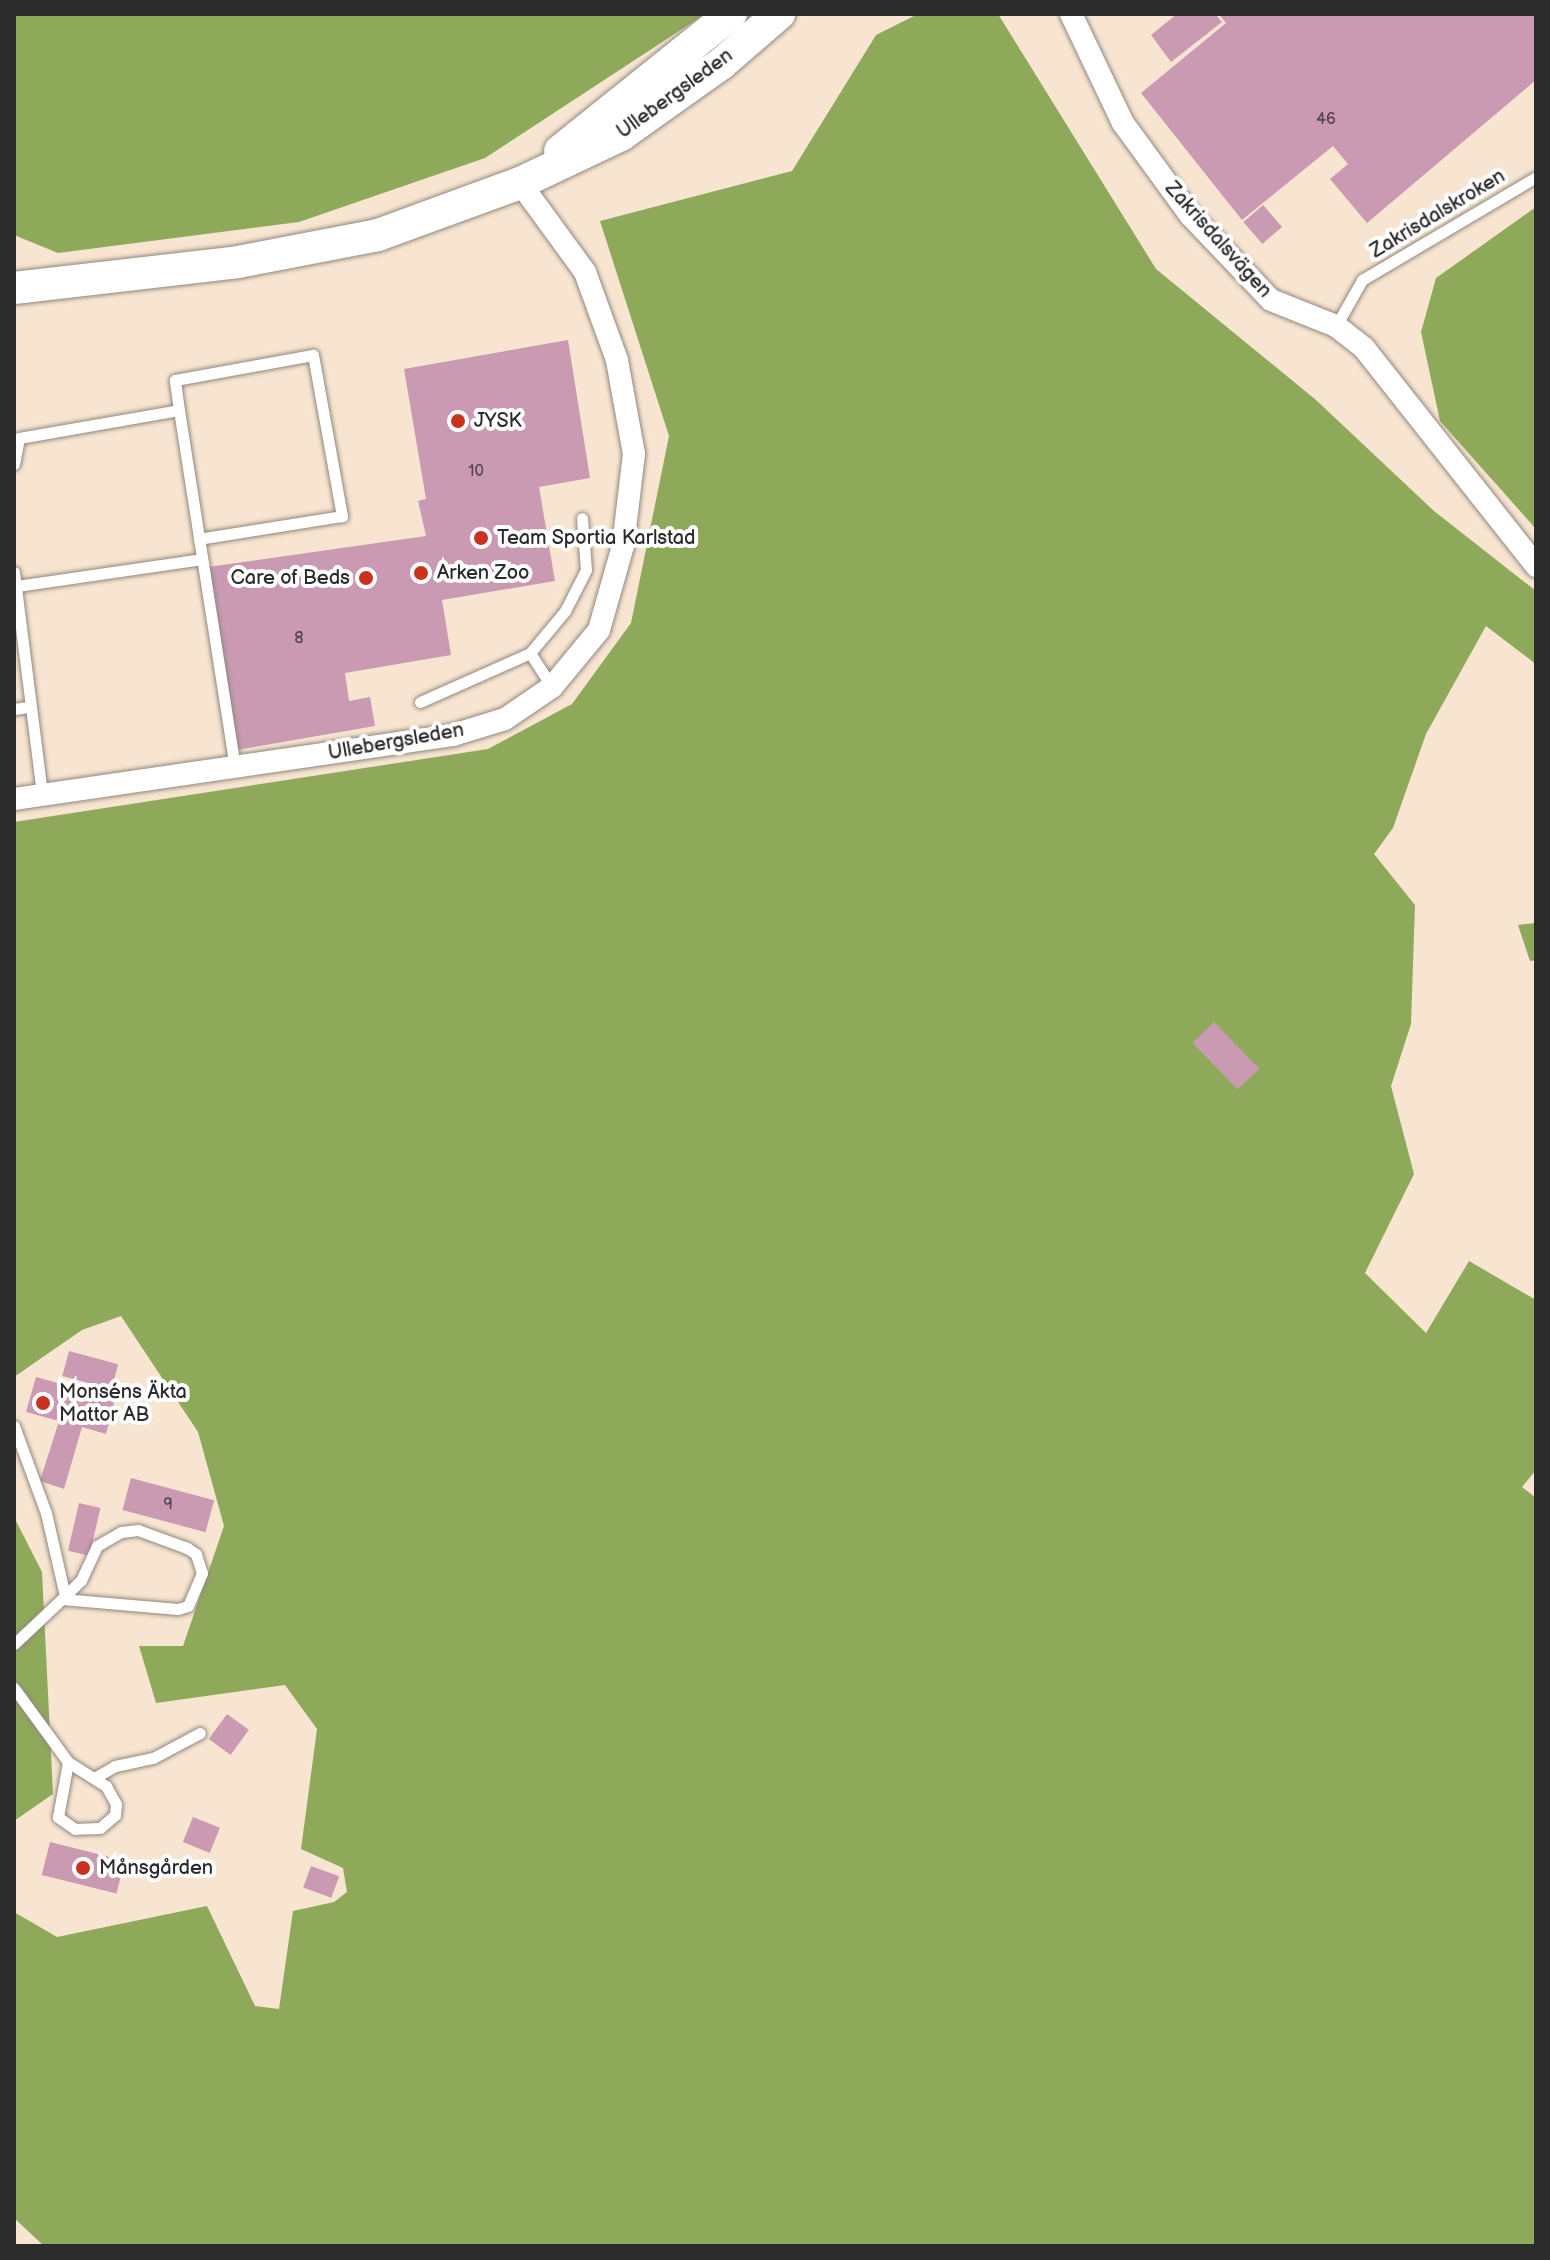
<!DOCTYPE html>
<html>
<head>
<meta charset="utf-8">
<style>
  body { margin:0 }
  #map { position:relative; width:1550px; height:2260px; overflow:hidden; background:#f7e5d1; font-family:"Balsamiq Sans",sans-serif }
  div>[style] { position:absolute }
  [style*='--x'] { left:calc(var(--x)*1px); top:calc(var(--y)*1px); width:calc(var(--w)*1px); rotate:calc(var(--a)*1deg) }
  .forest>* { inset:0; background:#8fa95b }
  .building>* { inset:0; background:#ca9ab3; transform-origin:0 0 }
  .roads { filter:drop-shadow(0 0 2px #91887e) drop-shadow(0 0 2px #91887e) }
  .service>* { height:11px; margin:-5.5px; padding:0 5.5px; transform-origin:5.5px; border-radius:5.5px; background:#fff }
  .minor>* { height:22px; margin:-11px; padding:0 11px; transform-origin:11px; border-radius:11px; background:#fff }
  .secondary>* { height:32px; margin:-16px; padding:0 16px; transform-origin:16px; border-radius:16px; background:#fff }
  .dots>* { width:22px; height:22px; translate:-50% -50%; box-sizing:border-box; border:4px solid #fff; border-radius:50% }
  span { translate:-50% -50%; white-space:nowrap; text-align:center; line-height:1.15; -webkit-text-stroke:8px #fff; paint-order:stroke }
  .number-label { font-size:16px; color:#53474d }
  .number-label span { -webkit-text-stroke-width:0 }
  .street-label { font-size:20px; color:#2b2b2b }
  .poi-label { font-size:20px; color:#2b2b2b }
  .left { translate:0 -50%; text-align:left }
  .right { translate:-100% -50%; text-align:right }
  .frame { position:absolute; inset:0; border:16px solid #2b2b2b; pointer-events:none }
</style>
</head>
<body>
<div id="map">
  <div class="forest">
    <i style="clip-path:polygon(14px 14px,705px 14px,485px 158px,299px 222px,58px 253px,14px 235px)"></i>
    <i style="clip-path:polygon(918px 14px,998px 14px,1156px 269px,1316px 400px,1434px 511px,1536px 591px,1536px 664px,1486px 626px,1426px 734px,1393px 828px,1374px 854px,1415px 905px,1411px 1024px,1391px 1086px,1414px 1174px,1365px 1273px,1426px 1333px,1469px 1261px,1536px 1300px,1536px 1470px,1522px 1487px,1536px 1498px,1536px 2246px,44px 2246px,14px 2218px,14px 1912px,57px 1937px,207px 1906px,255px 2006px,279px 2009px,293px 1911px,334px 1902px,347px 1892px,343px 1868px,301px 1849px,317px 1729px,285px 1685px,156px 1703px,139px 1646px,183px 1646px,224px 1526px,198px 1432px,121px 1316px,82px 1330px,14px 1377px,14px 822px,488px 749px,572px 704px,631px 623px,669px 436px,600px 221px,792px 171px,876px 35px)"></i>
    <i style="clip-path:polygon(1536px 207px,1536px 529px,1440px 421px,1421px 332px,1436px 278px)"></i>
    <i style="clip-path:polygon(1536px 923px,1536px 960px,1530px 961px,1518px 925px)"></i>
    <i style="clip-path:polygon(14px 1517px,42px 1572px,53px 1794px,14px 1821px)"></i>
  </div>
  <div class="building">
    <i style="clip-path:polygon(1177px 14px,1215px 14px,1222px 22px,1171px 62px,1151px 35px)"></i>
    <i style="clip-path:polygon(1219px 14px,1536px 14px,1536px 80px,1367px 223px,1330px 179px,1348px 164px,1333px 146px,1242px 220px,1141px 93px,1226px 23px)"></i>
    <i style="left:1263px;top:205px;width:29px;height:26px;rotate:49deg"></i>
    <i style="clip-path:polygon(568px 340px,590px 478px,539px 487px,555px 581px,442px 600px,451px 655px,345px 673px,349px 701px,370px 697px,375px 726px,237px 750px,208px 567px,426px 536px,418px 501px,426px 499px,404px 369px)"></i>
    <i style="left:1214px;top:1022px;width:65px;height:30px;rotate:46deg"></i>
    <i style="left:69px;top:1351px;width:51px;height:26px;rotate:15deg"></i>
    <i style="clip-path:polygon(36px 1377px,115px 1399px,106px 1434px,82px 1427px,64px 1489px,40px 1481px,59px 1421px,26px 1412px)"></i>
    <i style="left:131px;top:1478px;width:86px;height:33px;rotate:15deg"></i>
    <i style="left:79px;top:1503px;width:22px;height:49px;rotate:13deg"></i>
    <i style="left:227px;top:1714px;width:27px;height:31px;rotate:36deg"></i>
    <i style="left:193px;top:1817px;width:29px;height:27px;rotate:22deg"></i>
    <i style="left:50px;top:1842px;width:77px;height:34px;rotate:14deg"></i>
    <i style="left:311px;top:1866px;width:30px;height:23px;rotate:20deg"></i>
  </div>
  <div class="roads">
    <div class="service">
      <i style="--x:1336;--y:326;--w:53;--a:-60.5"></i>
      <i style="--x:1362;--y:280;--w:202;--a:-30.6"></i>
      <i style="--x:179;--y:410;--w:363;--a:81.1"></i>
      <i style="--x:14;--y:464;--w:26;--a:-79"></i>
      <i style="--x:19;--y:438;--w:162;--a:-9.9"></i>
      <i style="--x:179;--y:410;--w:30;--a:-98"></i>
      <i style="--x:175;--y:380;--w:140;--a:-10.3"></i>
      <i style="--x:313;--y:355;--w:164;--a:79.8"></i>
      <i style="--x:342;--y:516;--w:145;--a:170.9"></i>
      <i style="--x:14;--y:572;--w:225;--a:82.8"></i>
      <i style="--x:17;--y:586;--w:187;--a:-8.3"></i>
      <i style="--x:530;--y:653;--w:40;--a:57.1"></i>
      <i style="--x:420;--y:702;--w:120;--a:-24"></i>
      <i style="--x:530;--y:653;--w:55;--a:-50.2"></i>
      <i style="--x:565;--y:611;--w:46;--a:-62.9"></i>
      <i style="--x:586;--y:570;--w:52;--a:-94.4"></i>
      <i style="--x:14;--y:709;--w:14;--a:-8"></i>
      <i style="--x:14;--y:1426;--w:93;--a:69.8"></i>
      <i style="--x:46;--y:1513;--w:85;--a:77.1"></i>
      <i style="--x:65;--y:1596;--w:70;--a:136.7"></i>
      <i style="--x:62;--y:1599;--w:116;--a:4.9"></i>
      <i style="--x:178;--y:1609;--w:10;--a:-17"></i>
      <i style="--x:188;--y:1606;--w:36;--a:-67"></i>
      <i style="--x:202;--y:1573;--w:20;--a:-108"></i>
      <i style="--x:196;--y:1554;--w:11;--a:-146"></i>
      <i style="--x:187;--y:1548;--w:52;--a:-159.8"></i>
      <i style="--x:138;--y:1530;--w:17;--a:173"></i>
      <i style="--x:121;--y:1532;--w:28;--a:150"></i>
      <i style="--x:97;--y:1546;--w:38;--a:115"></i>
      <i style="--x:81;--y:1580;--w:23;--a:135"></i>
      <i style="--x:14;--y:1688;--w:92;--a:53.9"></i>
      <i style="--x:68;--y:1762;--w:45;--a:32.3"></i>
      <i style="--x:106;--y:1786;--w:21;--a:61"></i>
      <i style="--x:116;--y:1804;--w:11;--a:95"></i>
      <i style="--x:115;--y:1815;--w:20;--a:139"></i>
      <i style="--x:100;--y:1828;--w:25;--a:178"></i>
      <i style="--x:75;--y:1829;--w:21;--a:-145"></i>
      <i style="--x:58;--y:1817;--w:56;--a:-79.7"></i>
      <i style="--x:96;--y:1777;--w:22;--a:-30"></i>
      <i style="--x:115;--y:1766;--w:39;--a:-12"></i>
      <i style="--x:153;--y:1758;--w:53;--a:-28"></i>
    </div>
    <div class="minor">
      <i style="--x:1071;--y:14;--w:121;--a:64.5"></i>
      <i style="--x:1123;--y:123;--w:114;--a:53.9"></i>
      <i style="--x:1190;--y:215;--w:117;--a:46.4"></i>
      <i style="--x:1271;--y:300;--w:70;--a:21.8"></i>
      <i style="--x:1336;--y:326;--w:36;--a:38"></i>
      <i style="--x:1364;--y:348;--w:278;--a:51.7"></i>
      <i style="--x:14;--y:799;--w:444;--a:-8.3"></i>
      <i style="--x:453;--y:735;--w:54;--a:-17.1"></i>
      <i style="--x:505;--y:719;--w:57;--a:-34.2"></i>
      <i style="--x:552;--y:687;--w:74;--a:-50.5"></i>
      <i style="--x:599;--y:630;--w:87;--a:-74.1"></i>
      <i style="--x:623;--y:546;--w:93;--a:-83.2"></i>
      <i style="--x:634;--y:454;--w:96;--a:-100.3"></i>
      <i style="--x:617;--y:360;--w:94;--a:-110"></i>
      <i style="--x:585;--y:272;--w:110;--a:-126.1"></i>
    </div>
    <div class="secondary">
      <i style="--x:560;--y:151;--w:219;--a:-38.7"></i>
      <i style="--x:14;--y:288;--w:226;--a:-6.6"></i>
      <i style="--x:238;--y:262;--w:143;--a:-10.9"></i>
      <i style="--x:378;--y:235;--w:151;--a:-20.1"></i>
      <i style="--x:520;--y:183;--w:112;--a:-25.4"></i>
      <i style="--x:621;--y:135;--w:123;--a:-35.4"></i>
      <i style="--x:721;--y:64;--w:77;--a:-40.8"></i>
    </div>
  </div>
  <div class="dots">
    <i style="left:458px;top:421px;background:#c8321e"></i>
    <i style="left:481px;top:538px;background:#c8321e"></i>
    <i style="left:421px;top:573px;background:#c8321e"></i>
    <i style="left:366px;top:578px;background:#c8321e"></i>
    <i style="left:43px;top:1403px;background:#c8321e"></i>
    <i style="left:83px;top:1868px;background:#c8321e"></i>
  </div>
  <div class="number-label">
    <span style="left:1326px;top:120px">46</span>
    <span style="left:476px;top:472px">10</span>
    <span style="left:299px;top:639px">8</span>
    <span style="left:168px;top:1505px">9</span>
  </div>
  <div class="street-label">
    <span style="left:675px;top:94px;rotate:-36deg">Ullebergsleden</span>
    <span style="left:1438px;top:214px;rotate:-31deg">Zakrisdalskroken</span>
    <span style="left:1218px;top:240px;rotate:48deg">Zakrisdalsvägen</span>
    <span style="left:396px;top:742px;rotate:-10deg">Ullebergsleden</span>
  </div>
  <div class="poi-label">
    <span class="left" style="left:474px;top:421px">JYSK</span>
    <span class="left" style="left:497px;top:538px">Team Sportia Karlstad</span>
    <span class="left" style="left:437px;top:573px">Arken Zoo</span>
    <span class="right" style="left:350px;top:578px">Care of Beds</span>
    <span class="left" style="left:59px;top:1404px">Monséns Äkta<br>Mattor AB</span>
    <span class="left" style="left:99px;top:1868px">Månsgården</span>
  </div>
  <div class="frame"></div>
</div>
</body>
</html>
